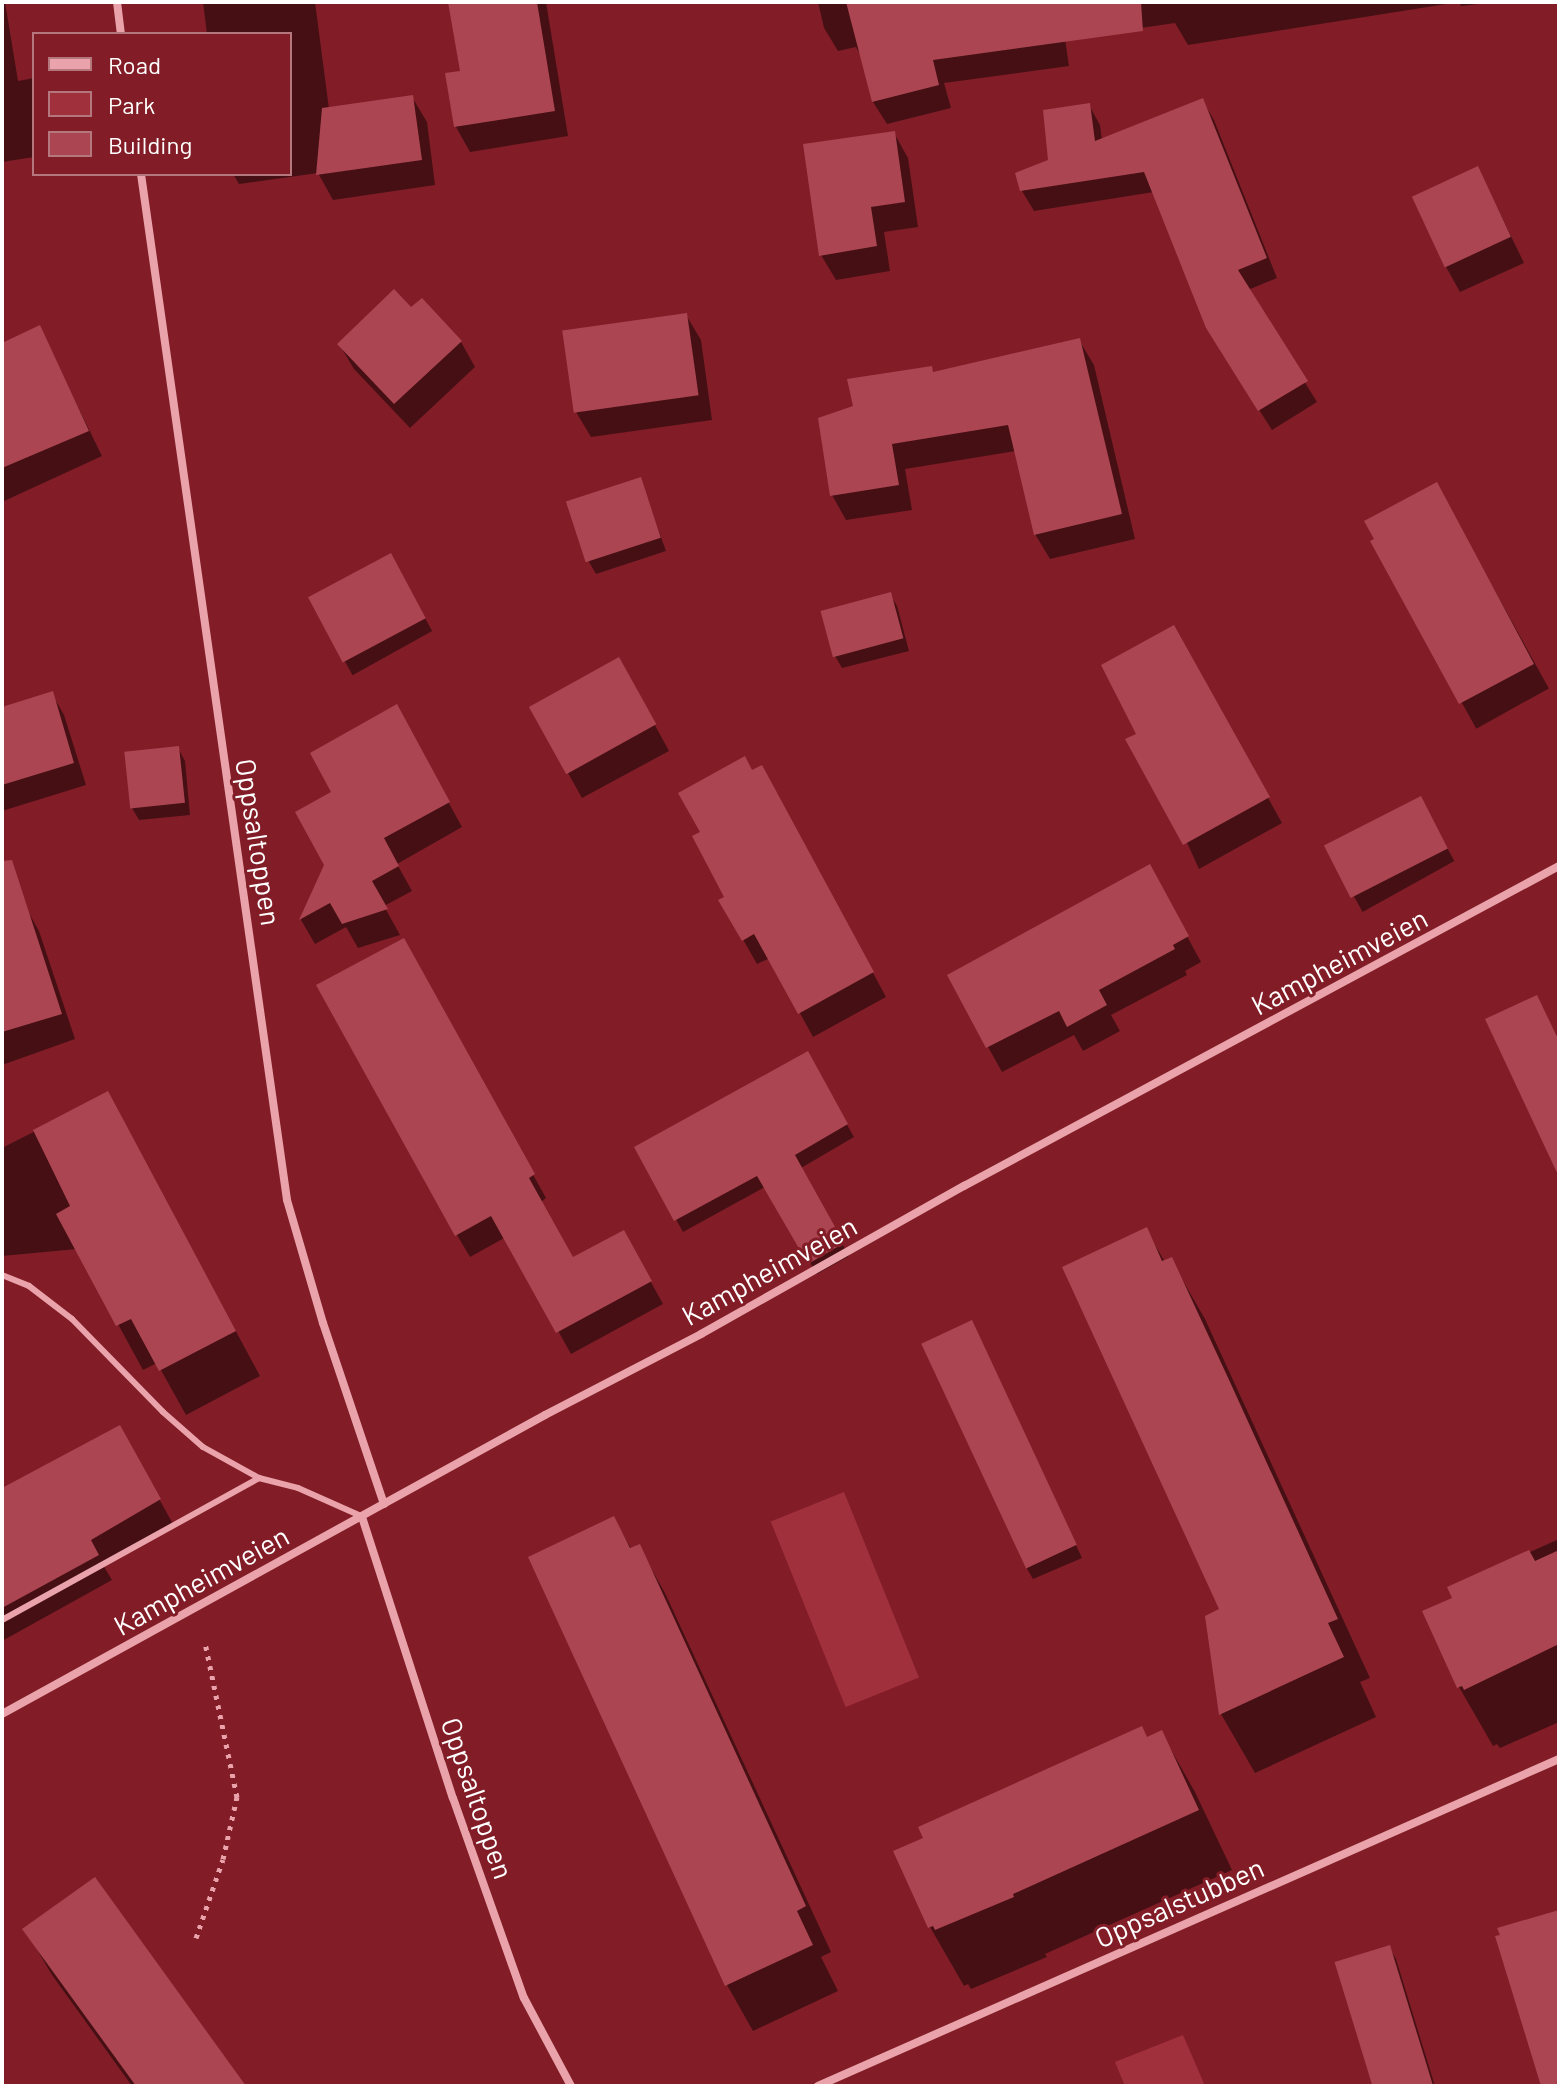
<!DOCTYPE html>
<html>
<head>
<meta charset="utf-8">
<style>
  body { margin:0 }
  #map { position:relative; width:1561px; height:2088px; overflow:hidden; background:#821d27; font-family:Barlow,sans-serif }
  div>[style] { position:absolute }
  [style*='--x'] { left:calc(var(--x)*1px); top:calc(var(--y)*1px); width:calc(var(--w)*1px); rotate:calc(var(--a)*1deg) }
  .green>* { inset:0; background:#a1303d; transform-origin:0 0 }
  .shadow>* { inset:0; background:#0007; transform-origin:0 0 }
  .building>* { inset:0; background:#ab4551; transform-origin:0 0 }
  .path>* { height:5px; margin-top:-2.5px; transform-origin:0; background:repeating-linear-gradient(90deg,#eaa3ab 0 4px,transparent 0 10px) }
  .lane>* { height:6px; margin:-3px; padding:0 3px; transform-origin:3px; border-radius:3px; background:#eaa3ab }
  .street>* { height:8px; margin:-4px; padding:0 4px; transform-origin:4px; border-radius:4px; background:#eaa3ab }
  span { translate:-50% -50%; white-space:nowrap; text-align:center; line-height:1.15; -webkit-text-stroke:6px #821d27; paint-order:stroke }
  .street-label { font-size:28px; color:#fff }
  .frame { position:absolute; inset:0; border:4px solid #fff; pointer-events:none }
  .legend { position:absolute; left:32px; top:32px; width:260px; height:144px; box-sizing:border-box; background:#821d27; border:2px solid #b4777d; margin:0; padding:10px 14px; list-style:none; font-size:24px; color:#fff }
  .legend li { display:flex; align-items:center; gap:16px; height:40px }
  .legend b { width:40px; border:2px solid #b4777d }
</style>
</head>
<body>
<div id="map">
  <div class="green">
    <i style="left:844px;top:1492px;width:200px;height:79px;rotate:68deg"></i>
    <i style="clip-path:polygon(1183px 2035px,1205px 2086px,1125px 2086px,1115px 2062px)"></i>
  </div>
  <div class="shadow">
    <i style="clip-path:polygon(2px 2px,5px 2px,18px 81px,34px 78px,34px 157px,2px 162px)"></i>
    <i style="clip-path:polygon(203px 2px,315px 2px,329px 109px,412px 97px,427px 122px,435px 185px,333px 200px,318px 173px,239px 184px,233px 174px,290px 174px,290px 34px,207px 34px)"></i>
    <i style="clip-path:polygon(450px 2px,546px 2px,568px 136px,470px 152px,456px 127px,462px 73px)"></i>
    <i style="clip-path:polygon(818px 2px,1459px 2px,1188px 45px,1175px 23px,1065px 39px,1069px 66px,944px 83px,951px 108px,887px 124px,873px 102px,862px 58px,856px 47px,838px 51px,824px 28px)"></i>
    <i style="clip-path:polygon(1459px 2px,1496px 2px,1461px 6px)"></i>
    <i style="clip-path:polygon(1202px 100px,1214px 120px,1277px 278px,1248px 290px,1317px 402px,1272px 430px,1220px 349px,1154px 192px,1034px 211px,1022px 191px,1050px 161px,1089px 105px,1100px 125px,1102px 140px)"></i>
    <i style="clip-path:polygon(894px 133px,908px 158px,918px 227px,884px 232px,890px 271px,836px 280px,821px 255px)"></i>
    <i style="clip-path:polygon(1478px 168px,1524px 263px,1460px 292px,1446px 267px)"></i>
    <i style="clip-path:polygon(411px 310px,461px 342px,475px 367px,410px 428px,354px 369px,339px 344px)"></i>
    <i style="clip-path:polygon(686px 315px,701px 340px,712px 420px,591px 437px,576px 412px)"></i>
    <i style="clip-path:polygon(39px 328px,102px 456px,2px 502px,2px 345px)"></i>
    <i style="clip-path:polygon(1079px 340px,1094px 365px,1135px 539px,1050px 559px,1035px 534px,1016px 451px,905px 469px,912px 510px,846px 520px,832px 495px,856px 408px,931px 368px,935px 374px)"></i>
    <i style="clip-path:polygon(640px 480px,666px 551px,596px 574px,589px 562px)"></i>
    <i style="left:1450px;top:510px;width:204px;height:83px;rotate:61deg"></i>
    <i style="left:390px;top:555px;width:87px;height:91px;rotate:61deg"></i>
    <i style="clip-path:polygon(890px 594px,897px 606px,909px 651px,842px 668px,835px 656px)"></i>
    <i style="clip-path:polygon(1173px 627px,1282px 823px,1199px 869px,1138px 735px)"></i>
    <i style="clip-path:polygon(633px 685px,669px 751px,582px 798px,531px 707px)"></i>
    <i style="clip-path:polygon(52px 694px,64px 715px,86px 785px,2px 811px,2px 709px)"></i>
    <i style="clip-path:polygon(410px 732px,462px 827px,397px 864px,412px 891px,384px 906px,400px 935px,358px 948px,346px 927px,315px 944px,301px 920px,326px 865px,334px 792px)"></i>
    <i style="clip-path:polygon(178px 748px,185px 761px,190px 815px,139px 820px,132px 808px)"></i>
    <i style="clip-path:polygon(752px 772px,775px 792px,886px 997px,813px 1037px,770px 958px,757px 964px,721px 901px,727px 898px,702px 833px)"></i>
    <i style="left:1420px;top:799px;width:71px;height:105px;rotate:61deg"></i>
    <i style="clip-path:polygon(1163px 892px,1201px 962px,1185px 971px,1187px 975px,1111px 1015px,1120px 1031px,1083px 1051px,1074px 1035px,1002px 1072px,988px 1047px)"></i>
    <i style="clip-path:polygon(25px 906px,39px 931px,75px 1039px,2px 1065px,2px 913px)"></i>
    <i style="clip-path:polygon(403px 941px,546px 1198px,541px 1202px,573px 1260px,636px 1255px,663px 1304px,571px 1354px,506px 1237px,470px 1257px,457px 1235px)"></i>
    <i style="clip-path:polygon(807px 1054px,854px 1137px,801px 1168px,849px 1256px,817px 1274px,765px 1187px,683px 1232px,636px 1148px)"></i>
    <i style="clip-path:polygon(108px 1094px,260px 1376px,186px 1415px,157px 1363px,143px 1370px,77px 1249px,2px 1256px,2px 1148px)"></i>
    <i style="clip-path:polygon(1146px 1230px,1165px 1262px,1171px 1260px,1205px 1319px,1370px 1678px,1360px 1682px,1376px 1717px,1255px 1773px,1221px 1714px,1222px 1610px)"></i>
    <i style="clip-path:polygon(978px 1335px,1082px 1558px,1033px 1579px,1026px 1567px)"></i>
    <i style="clip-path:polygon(133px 1452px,173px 1524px,103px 1565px,112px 1580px,2px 1641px,2px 1492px)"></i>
    <i style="clip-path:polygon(614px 1519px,632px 1550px,639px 1547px,665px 1593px,831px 1952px,821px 1957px,838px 1991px,753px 2031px,727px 1985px,531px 1558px)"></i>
    <i style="clip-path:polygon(1559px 1539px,1559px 1722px,1500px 1748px,1497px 1744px,1493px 1746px,1459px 1687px,1455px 1599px,1450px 1588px)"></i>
    <i style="clip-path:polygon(1161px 1732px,1195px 1792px,1232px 1870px,1045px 1954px,1047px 1957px,971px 1989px,968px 1984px,964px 1986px,930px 1927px,895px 1852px)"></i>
    <i style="clip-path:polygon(25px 1929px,243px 2086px,132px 2086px,52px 1975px)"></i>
    <i style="clip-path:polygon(1389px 1947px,1396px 1959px,1435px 2086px,1375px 2086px)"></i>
  </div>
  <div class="building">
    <i style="clip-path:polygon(448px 2px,537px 2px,555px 111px,454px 127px,445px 73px,460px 71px)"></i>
    <i style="clip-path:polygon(846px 2px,1141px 2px,1143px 31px,933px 60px,939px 85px,872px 102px)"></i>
    <i style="clip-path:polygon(413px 95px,422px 160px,316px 175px,322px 108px)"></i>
    <i style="clip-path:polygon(1203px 98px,1267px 258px,1238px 270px,1308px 381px,1258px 411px,1206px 328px,1144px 172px,1020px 191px,1015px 173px,1048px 160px,1043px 110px,1090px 103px,1095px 141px)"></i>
    <i style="clip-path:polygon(895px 131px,905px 202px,871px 207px,877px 246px,819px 256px,803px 144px)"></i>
    <i style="left:1478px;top:166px;width:78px;height:73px;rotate:65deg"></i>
    <i style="clip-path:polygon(394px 289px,411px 307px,422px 298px,462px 341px,394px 404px,337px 344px)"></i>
    <i style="left:687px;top:313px;width:83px;height:126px;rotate:82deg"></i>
    <i style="clip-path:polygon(40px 325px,89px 431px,2px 468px,2px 343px)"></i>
    <i style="clip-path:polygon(1080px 338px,1122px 514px,1034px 535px,1008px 425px,892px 444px,899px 485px,830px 496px,818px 418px,853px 406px,847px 379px,932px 366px,933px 372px)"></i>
    <i style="left:641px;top:477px;width:64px;height:79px;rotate:72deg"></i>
    <i style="clip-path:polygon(1437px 482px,1534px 664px,1459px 704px,1370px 541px,1374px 539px,1364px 521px)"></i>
    <i style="left:391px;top:553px;width:74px;height:94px;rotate:62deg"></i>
    <i style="left:891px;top:592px;width:48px;height:73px;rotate:75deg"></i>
    <i style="clip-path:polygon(1174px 625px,1270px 797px,1183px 845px,1125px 739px,1136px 734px,1101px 665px)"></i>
    <i style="left:619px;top:657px;width:77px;height:103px;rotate:61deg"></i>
    <i style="clip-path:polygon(53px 691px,74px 763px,2px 785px,2px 707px)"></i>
    <i style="clip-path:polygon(397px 704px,450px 802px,384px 838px,399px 866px,372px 881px,388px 909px,342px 924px,330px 903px,299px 920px,324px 865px,295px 812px,331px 792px,310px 753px)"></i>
    <i style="left:179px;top:746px;width:57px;height:55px;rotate:84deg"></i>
    <i style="clip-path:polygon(745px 756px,752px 770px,762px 765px,874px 972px,798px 1014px,754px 934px,742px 941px,718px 900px,724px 897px,692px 836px,700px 832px,678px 793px)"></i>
    <i style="left:1421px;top:796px;width:59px;height:109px;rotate:63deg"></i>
    <i style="clip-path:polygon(12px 860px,62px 1014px,2px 1032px,2px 861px)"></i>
    <i style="clip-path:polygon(1150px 864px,1189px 936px,1173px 945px,1175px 949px,1099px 990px,1107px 1005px,1067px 1027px,1059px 1011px,986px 1048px,947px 975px)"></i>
    <i style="clip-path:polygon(404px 938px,535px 1174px,529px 1178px,573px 1257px,624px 1230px,652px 1281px,556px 1333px,491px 1216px,455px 1236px,316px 985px)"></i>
    <i style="clip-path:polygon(1537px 995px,1559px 1041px,1559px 1177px,1485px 1019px)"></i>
    <i style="clip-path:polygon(808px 1051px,848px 1124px,795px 1155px,844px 1243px,808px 1264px,757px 1176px,674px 1221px,634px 1147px)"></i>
    <i style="clip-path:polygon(108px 1091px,236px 1331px,159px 1371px,131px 1319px,116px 1326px,56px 1214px,70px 1206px,33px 1130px)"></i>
    <i style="clip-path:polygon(1147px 1227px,1162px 1261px,1172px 1257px,1230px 1382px,1338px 1619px,1328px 1623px,1344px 1657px,1219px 1715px,1205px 1616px,1219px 1609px,1062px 1267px)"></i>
    <i style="left:972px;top:1320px;width:248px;height:56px;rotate:65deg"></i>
    <i style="clip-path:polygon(120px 1425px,161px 1499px,91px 1540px,99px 1555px,2px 1608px,2px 1488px)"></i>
    <i style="clip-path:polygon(614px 1516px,630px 1548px,640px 1544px,806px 1906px,797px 1911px,813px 1945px,725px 1986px,528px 1557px)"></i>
    <i style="clip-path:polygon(1529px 1550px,1535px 1561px,1559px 1550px,1559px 1644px,1464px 1690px,1462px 1686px,1457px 1688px,1422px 1611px,1452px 1598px,1447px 1587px)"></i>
    <i style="clip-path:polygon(1142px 1726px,1147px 1737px,1162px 1730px,1199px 1810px,1013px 1894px,1014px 1897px,935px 1930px,933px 1926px,928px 1928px,893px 1851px,923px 1838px,918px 1827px)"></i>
    <i style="clip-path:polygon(95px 1877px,246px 2086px,136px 2086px,22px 1929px)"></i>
    <i style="clip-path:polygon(1559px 1910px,1559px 2086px,1541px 2086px,1495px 1936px,1500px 1935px,1497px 1928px)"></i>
    <i style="left:1390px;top:1945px;width:148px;height:58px;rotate:73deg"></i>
  </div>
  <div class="path">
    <i style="--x:196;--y:1938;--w:83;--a:-71.1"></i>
    <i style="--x:223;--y:1859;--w:64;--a:-77.3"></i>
    <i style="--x:237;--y:1797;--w:158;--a:-101.7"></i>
  </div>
  <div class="lane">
    <i style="--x:2;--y:1275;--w:29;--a:22"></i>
    <i style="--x:29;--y:1286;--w:54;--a:37.5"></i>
    <i style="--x:72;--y:1319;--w:130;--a:45.6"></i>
    <i style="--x:163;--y:1412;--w:53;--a:41.2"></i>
    <i style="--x:203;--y:1447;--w:64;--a:29"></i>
    <i style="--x:259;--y:1478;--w:40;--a:14.4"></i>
    <i style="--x:298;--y:1488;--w:69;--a:24"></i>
    <i style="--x:2;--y:1620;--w:294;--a:-28.9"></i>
  </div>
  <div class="street">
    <i style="--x:117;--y:2;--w:32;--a:83"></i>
    <i style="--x:141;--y:174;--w:1036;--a:81.9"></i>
    <i style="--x:287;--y:1200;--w:128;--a:73.7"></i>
    <i style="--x:323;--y:1323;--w:191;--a:71.4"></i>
    <i style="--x:362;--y:1517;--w:295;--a:72.1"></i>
    <i style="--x:453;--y:1798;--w:212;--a:70.5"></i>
    <i style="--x:524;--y:1998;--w:100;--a:61.9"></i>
    <i style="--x:2;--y:1714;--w:620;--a:-28.84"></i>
    <i style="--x:545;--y:1415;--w:176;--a:-27.4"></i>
    <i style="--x:701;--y:1334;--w:302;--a:-29.4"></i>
    <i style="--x:964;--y:1186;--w:676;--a:-28.27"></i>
    <i style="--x:818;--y:2086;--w:810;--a:-23.81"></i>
  </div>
  <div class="street-label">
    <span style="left:259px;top:842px;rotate:81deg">Oppsaltoppen</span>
    <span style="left:1339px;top:961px;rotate:-28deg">Kampheimveien</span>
    <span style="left:769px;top:1270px;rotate:-29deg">Kampheimveien</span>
    <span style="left:201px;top:1580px;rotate:-29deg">Kampheimveien</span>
    <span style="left:478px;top:1798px;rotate:71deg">Oppsaltoppen</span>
    <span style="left:1179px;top:1902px;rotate:-24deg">Oppsalstubben</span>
  </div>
  <div class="frame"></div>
  <ul class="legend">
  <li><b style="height:10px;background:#eaa3ab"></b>Road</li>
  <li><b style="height:22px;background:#a1303d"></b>Park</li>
  <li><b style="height:22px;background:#ab4551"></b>Building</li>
  </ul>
</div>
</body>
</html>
